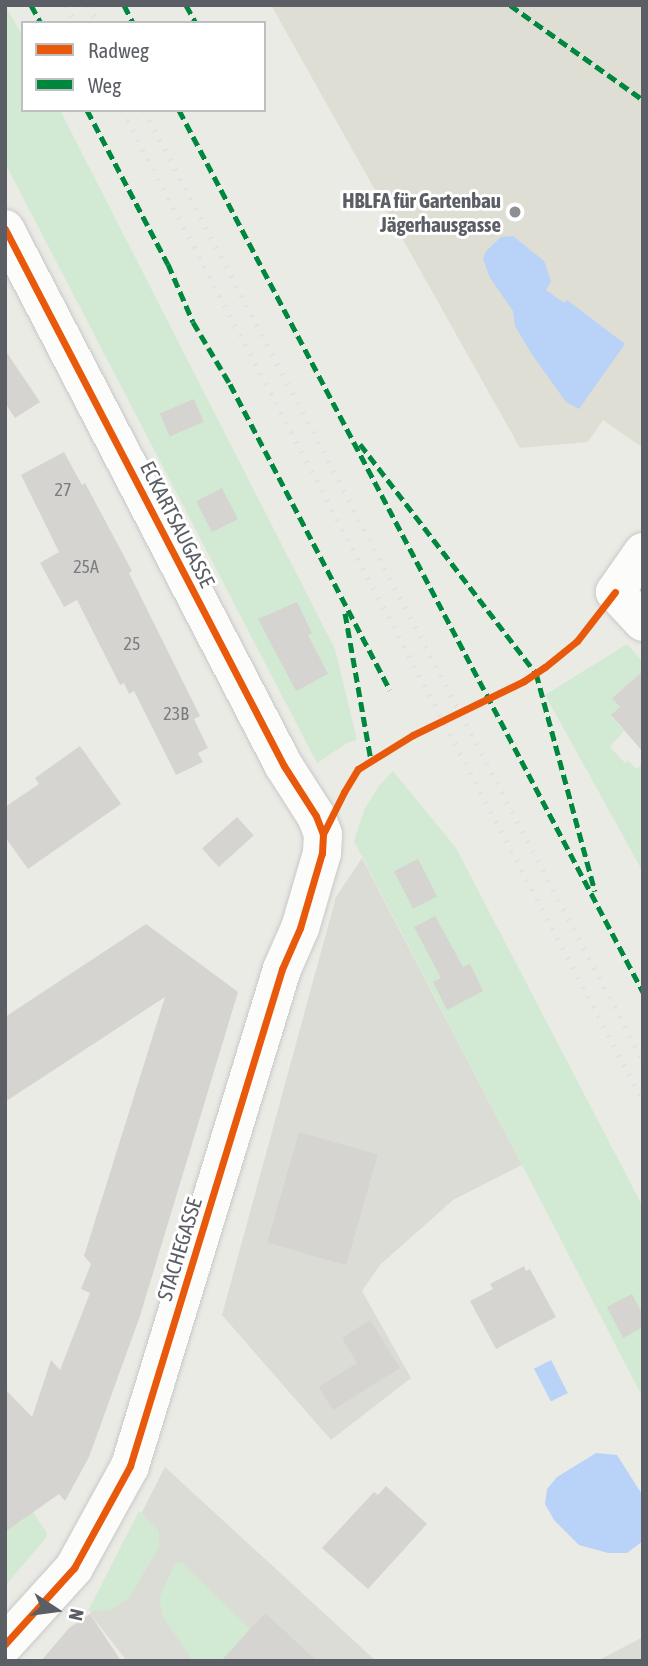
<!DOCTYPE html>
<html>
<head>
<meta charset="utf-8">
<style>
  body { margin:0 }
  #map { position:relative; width:648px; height:1666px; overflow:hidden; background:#ebebe6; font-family:"Asap Condensed",sans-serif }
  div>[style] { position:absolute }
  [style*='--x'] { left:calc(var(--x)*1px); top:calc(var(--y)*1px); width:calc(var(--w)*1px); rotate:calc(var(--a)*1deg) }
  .industrial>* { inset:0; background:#dcdcd7 }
  .education>* { inset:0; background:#dfded5 }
  .green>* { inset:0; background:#d2e9d3 }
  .water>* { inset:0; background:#b8d2f8; transform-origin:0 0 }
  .building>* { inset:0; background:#d5d4d0; transform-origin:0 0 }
  .roads { filter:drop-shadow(0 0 2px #c8c9c8) drop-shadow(0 0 2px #c8c9c8) }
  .minor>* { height:38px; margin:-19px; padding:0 19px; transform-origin:19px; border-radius:19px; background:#fcfcfb }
  .rail>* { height:5px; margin-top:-2.5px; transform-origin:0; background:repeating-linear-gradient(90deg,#e2e2e2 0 2px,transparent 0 11px) }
  .quiet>* { height:5px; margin-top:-2.5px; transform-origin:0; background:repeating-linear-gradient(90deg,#00873e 0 10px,transparent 0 15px) }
  .cycleway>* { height:7px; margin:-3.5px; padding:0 3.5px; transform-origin:3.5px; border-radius:3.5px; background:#e8590c }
  .dots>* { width:19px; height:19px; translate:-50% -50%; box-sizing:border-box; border:4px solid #fff; border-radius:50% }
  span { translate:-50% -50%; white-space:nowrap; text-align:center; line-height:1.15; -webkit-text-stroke:6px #fff; paint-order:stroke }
  .number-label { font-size:18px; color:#7a7c80 }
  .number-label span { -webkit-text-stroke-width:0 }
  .poi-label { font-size:21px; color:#5b5e64; font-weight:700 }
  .right { translate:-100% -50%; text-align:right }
  .street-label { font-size:21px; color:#5b5e64 }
  .frame { position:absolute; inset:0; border:7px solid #5b5e64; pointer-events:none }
  .legend { position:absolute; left:21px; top:21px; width:245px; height:91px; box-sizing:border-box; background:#fff; border:2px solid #bdbfc1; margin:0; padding:9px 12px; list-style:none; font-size:21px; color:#5b5e64 }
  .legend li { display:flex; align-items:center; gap:14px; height:35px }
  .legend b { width:35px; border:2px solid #bdbfc1 }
  .north { position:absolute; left:21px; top:1575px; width:70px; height:70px; -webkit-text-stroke:5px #fff; paint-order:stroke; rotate:103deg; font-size:19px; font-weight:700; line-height:28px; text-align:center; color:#5b5e64 }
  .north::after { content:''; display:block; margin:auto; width:24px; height:32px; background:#5b5e64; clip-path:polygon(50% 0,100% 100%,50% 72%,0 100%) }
</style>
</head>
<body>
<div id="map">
  <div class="industrial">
    <i style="clip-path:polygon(362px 858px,522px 1165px,453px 1200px,380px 1265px,362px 1291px,411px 1378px,331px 1440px,222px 1315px,336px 897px)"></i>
    <i style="clip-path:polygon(165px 1467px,376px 1661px,127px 1661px,90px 1614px)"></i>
    <i style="clip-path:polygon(643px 1637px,643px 1661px,597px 1661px)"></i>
  </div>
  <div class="education">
    <i style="clip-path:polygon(271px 5px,643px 5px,643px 448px,603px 420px,588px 442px,520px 448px)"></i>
  </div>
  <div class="green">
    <i style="clip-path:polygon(5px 5px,23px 37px,23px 110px,60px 110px,335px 649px,357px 740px,347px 743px,317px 763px,5px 163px)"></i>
    <i style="clip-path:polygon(627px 644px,643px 662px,643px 686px,634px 679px,613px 697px,620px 707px,611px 716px,624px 731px,610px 747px,625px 763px,628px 760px,636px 769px,643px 764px,643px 872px,545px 695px)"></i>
    <i style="clip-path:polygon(393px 771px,456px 848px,643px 1207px,643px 1398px,354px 841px,364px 810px,379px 786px)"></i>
    <i style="clip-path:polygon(139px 1511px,159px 1531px,159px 1547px,129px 1598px,111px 1610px,88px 1611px)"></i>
    <i style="clip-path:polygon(33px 1512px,47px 1533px,46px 1538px,5px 1586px,5px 1532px)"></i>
    <i style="clip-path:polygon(176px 1562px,182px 1563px,250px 1629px,221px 1661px,193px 1661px,163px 1617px,159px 1598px)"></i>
  </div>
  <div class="water">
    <i style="clip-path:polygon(513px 236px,544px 261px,551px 281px,546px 290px,564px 303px,567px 300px,625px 344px,579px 409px,566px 402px,533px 356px,515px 326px,513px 311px,490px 278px,483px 259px,486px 251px,501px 237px)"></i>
    <i style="left:551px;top:1360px;width:37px;height:19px;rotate:63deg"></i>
    <i style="clip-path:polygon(596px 1453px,617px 1455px,643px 1496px,643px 1541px,627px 1553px,608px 1553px,579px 1545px,554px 1520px,545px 1504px,547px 1489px,557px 1477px)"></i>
  </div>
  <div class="building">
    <i style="clip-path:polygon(5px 350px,40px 402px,15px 418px,5px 403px)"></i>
    <i style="left:194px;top:399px;width:25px;height:37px;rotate:67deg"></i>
    <i style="clip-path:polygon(64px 452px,82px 485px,85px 483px,132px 571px,129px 573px,200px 716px,194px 719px,208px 748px,198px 753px,203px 762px,176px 775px,134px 691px,129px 694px,124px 683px,120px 685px,77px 600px,64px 607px,40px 563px,59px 552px,21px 475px)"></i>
    <i style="left:222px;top:488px;width:35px;height:29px;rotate:63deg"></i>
    <i style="clip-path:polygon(297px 602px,312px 633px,308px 635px,328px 674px,296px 691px,258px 619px)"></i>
    <i style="clip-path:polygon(643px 671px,643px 752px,611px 715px,620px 707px,612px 698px)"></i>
    <i style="clip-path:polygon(80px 746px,121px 804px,28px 869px,5px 837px,5px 807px,39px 784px,35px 778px)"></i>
    <i style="left:237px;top:817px;width:25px;height:47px;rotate:48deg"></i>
    <i style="left:418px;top:859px;width:42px;height:27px;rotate:63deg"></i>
    <i style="clip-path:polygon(435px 916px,463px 967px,470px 964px,483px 991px,447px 1010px,433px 982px,441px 978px,414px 927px)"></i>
    <i style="clip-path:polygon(146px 924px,238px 992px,140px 1316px,89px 1457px,65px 1501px,59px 1494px,5px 1532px,5px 1389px,32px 1417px,51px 1360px,60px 1370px,90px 1293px,81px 1289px,91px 1264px,84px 1256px,165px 997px,5px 1102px,5px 1017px)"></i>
    <i style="left:299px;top:1132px;width:82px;height:115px;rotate:16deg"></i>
    <i style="clip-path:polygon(524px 1266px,526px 1271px,530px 1269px,556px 1317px,496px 1349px,470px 1301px,493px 1289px,490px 1284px)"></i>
    <i style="clip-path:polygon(632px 1294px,643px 1315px,643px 1327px,623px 1338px,607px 1307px)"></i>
    <i style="clip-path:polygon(370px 1320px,400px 1368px,333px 1410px,319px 1387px,357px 1363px,342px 1338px)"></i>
    <i style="clip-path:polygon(386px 1486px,427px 1524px,368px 1589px,322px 1548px,374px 1492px,378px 1495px)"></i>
    <i style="clip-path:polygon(265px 1613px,317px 1661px,221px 1661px)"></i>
    <i style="clip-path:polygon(90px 1614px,121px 1661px,41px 1661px,69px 1628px)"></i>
  </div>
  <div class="roads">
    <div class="minor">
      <i style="--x:5;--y:229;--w:605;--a:62.55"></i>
      <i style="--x:284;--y:766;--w:59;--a:57.4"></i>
      <i style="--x:316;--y:816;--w:19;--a:69"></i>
      <i style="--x:323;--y:834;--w:19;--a:93"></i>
      <i style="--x:322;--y:853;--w:78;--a:106.3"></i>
      <i style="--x:300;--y:928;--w:45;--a:113.7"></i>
      <i style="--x:282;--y:969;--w:520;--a:107.01"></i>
      <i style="--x:130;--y:1466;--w:116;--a:118.8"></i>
      <i style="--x:74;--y:1568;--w:103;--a:132.2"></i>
      <i style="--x:643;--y:552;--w:49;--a:125"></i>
      <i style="--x:615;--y:592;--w:41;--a:47"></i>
    </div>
  </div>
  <div class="rail">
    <i style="--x:66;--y:5;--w:21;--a:61"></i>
    <i style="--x:88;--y:5;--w:21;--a:61"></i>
    <i style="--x:122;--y:110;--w:1120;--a:62.27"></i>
    <i style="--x:144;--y:110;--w:1074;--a:62.31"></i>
  </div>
  <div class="quiet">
    <i style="--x:31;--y:5;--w:21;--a:61"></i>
    <i style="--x:124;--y:5;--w:20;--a:63"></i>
    <i style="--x:186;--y:5;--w:21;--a:61"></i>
    <i style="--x:510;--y:5;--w:163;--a:35.5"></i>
    <i style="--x:87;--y:110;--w:174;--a:62.3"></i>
    <i style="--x:168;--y:264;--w:63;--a:66.7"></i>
    <i style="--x:193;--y:322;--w:72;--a:59.2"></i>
    <i style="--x:230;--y:384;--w:345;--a:62.4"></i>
    <i style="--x:179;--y:110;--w:997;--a:62.25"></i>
    <i style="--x:360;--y:444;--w:289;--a:52.5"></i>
    <i style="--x:536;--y:673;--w:226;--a:74.9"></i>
    <i style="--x:345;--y:613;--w:150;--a:80"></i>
  </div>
  <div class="cycleway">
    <i style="--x:5;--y:229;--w:605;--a:62.55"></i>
    <i style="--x:284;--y:766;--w:59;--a:57.4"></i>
    <i style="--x:316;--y:816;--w:19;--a:69"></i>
    <i style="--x:5;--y:1644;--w:103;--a:-47.8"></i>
    <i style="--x:74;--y:1568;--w:116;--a:-61.2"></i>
    <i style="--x:130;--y:1466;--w:520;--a:-72.99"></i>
    <i style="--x:282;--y:969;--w:45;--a:-66.3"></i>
    <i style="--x:300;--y:928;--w:78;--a:-73.7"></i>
    <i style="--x:322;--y:853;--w:19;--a:-87"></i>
    <i style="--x:323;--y:834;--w:47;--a:-63.4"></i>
    <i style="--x:344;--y:792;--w:27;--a:-59"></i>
    <i style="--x:358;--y:769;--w:65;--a:-31.7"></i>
    <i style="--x:413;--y:735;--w:123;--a:-25.9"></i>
    <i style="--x:524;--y:681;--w:25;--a:-34"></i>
    <i style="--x:545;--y:667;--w:41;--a:-39.1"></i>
    <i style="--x:577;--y:641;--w:62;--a:-52.2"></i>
  </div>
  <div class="dots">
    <i style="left:515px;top:212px;background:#8d8f92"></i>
  </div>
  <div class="number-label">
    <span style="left:63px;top:490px">27</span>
    <span style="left:86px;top:567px">25A</span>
    <span style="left:132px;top:644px">25</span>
    <span style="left:176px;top:714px">23B</span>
  </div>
  <div class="poi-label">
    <span class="right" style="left:501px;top:212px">HBLFA für Gartenbau<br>Jägerhausgasse</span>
  </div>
  <div class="street-label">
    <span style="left:178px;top:524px;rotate:63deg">ECKARTSAUGASSE</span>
    <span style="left:179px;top:1249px;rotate:-73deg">STACHEGASSE</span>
  </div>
  <div class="frame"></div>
  <ul class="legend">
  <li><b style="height:9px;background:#e8590c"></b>Radweg</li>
  <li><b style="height:9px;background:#00873e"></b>Weg</li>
  </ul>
  <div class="north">N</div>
</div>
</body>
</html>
